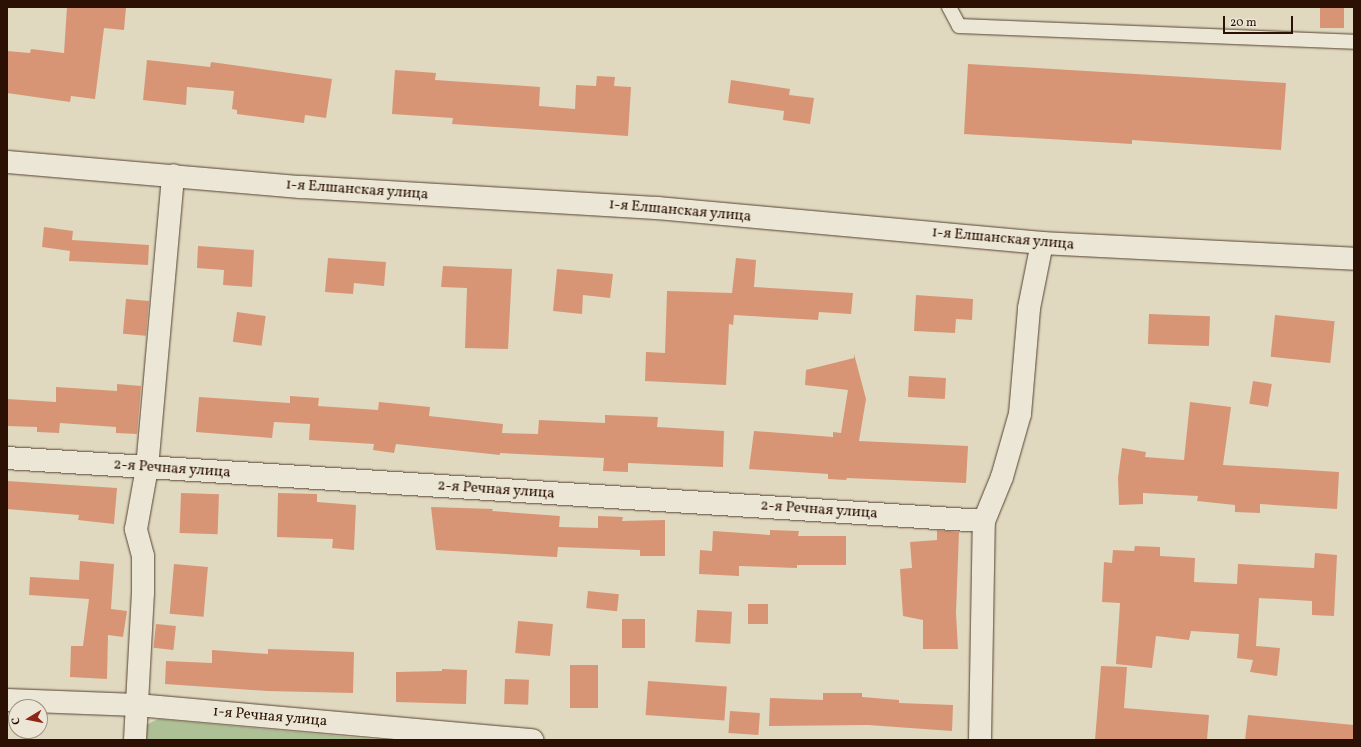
<!DOCTYPE html>
<html>
<head>
<meta charset="utf-8">
<style>
  body { margin:0 }
  #map { position:relative; width:1361px; height:747px; overflow:hidden; background:#e0d9bf; font-family:Vollkorn,serif }
  div>[style] { position:absolute }
  [style*='--x'] { left:calc(var(--x)*1px); top:calc(var(--y)*1px); width:calc(var(--w)*1px); rotate:calc(var(--a)*1deg) }
  .green>* { inset:0; background:#aec095 }
  .building>* { inset:0; background:#d79575; transform-origin:0 0 }
  .roads { filter:drop-shadow(0 0 1px #584232) drop-shadow(0 0 1px #584232) }
  .lane>* { height:14px; margin:-7px; padding:0 7px; transform-origin:7px; border-radius:7px; background:#ebe6d5 }
  .street>* { height:22px; margin:-11px; padding:0 11px; transform-origin:11px; border-radius:11px; background:#ebe6d5 }
  span { translate:-50% -50%; white-space:nowrap; text-align:center; line-height:1.15; -webkit-text-stroke:3px #ebe6d5; paint-order:stroke }
  .street-label { font-size:15px; color:#2b1003 }
  .frame { position:absolute; inset:0; border:8px solid #2b1003; pointer-events:none }
  .north { position:absolute; left:8px; top:699px; width:40px; height:40px; box-sizing:border-box; background:#ebe6d5; border:1px solid #9e9081; border-radius:50%; rotate:260deg; font-size:11px; font-weight:700; line-height:16px; text-align:center; color:#2b1003 }
  .north::after { content:''; display:block; margin:auto; width:14px; height:18px; background:#8f2418; clip-path:polygon(50% 0,100% 100%,50% 72%,0 100%) }
  .scale { position:absolute; left:1223px; top:16px; width:70px; height:18px; box-sizing:border-box; border:2px solid #2b1003; border-top:0; padding-left:5px; font-size:12px; line-height:14px; white-space:nowrap; color:#2b1003; -webkit-text-stroke:3px #ebe6d5; paint-order:stroke }
</style>
</head>
<body>
<div id="map">
  <div class="green">
    <i style="clip-path:polygon(158px 719px,383px 740px,145px 740px,146px 725px)"></i>
  </div>
  <div class="building">
    <i style="clip-path:polygon(67px 7px,126px 7px,124px 30px,104px 28px,95px 99px,71px 96px,70px 102px,7px 93px,7px 51px,30px 53px,31px 49px,64px 53px)"></i>
    <i style="left:1320px;top:7px;width:24px;height:21px"></i>
    <i style="clip-path:polygon(147px 60px,210px 67px,211px 62px,332px 79px,326px 118px,305px 115px,304px 123px,237px 114px,237px 110px,232px 109px,234px 91px,187px 87px,186px 105px,143px 100px)"></i>
    <i style="clip-path:polygon(968px 64px,1286px 83px,1281px 150px,1132px 140px,1132px 144px,964px 134px)"></i>
    <i style="clip-path:polygon(395px 70px,436px 73px,435px 80px,540px 87px,539px 106px,575px 109px,576px 85px,596px 86px,597px 76px,615px 77px,614px 86px,631px 87px,628px 136px,452px 124px,453px 118px,392px 114px)"></i>
    <i style="clip-path:polygon(731px 80px,790px 89px,789px 95px,814px 98px,810px 124px,783px 120px,784px 111px,728px 103px)"></i>
    <i style="clip-path:polygon(44px 227px,73px 231px,72px 240px,149px 245px,148px 265px,69px 261px,70px 251px,42px 247px)"></i>
    <i style="clip-path:polygon(198px 246px,254px 250px,252px 287px,223px 285px,224px 270px,197px 268px)"></i>
    <i style="clip-path:polygon(328px 258px,386px 262px,384px 286px,354px 283px,353px 294px,325px 292px)"></i>
    <i style="clip-path:polygon(736px 258px,756px 260px,754px 287px,853px 293px,851px 314px,819px 312px,818px 320px,734px 315px,733px 325px,729px 324px,726px 385px,645px 381px,646px 352px,665px 353px,667px 291px,732px 293px)"></i>
    <i style="clip-path:polygon(443px 266px,512px 269px,508px 349px,465px 348px,467px 288px,441px 287px)"></i>
    <i style="clip-path:polygon(557px 269px,613px 274px,610px 298px,583px 295px,582px 314px,553px 311px)"></i>
    <i style="clip-path:polygon(916px 295px,973px 299px,972px 320px,956px 319px,955px 333px,914px 331px)"></i>
    <i style="left:126px;top:299px;width:23px;height:35px;rotate:5deg"></i>
    <i style="left:237px;top:312px;width:29px;height:30px;rotate:8deg"></i>
    <i style="left:1149px;top:314px;width:61px;height:30px;rotate:2deg"></i>
    <i style="left:1275px;top:315px;width:60px;height:42px;rotate:6deg"></i>
    <i style="clip-path:polygon(854px 354px,866px 399px,859px 441px,968px 446px,966px 483px,847px 478px,846px 480px,828px 479px,828px 474px,749px 469px,754px 431px,833px 437px,833px 432px,841px 433px,848px 390px,805px 385px,806px 370px,854px 358px)"></i>
    <i style="left:909px;top:376px;width:37px;height:21px;rotate:3deg"></i>
    <i style="left:1253px;top:381px;width:19px;height:23px;rotate:9deg"></i>
    <i style="clip-path:polygon(117px 384px,141px 386px,137px 434px,116px 433px,116px 427px,60px 423px,59px 433px,37px 432px,37px 427px,7px 426px,7px 399px,56px 402px,56px 387px,117px 391px)"></i>
    <i style="clip-path:polygon(290px 396px,319px 398px,318px 406px,378px 410px,379px 402px,430px 407px,429px 416px,503px 424px,502px 433px,538px 434px,539px 420px,605px 423px,605px 415px,658px 417px,657px 427px,724px 431px,723px 467px,628px 463px,628px 472px,603px 471px,604px 458px,500px 453px,500px 455px,396px 444px,394px 453px,373px 450px,374px 444px,309px 440px,310px 424px,274px 422px,272px 438px,196px 432px,199px 397px,290px 403px)"></i>
    <i style="clip-path:polygon(1190px 402px,1231px 407px,1223px 465px,1339px 472px,1337px 509px,1260px 504px,1260px 513px,1235px 512px,1235px 505px,1197px 501px,1198px 496px,1143px 493px,1143px 504px,1119px 505px,1118px 478px,1122px 448px,1146px 452px,1145px 457px,1184px 460px)"></i>
    <i style="clip-path:polygon(7px 481px,117px 488px,114px 524px,78px 520px,79px 515px,7px 509px)"></i>
    <i style="left:181px;top:493px;width:38px;height:40px;rotate:2deg"></i>
    <i style="clip-path:polygon(278px 493px,317px 494px,317px 502px,356px 505px,354px 550px,332px 548px,333px 539px,277px 537px)"></i>
    <i style="clip-path:polygon(431px 507px,493px 509px,492px 511px,560px 516px,559px 527px,598px 528px,598px 516px,623px 517px,622px 521px,665px 520px,665px 556px,640px 556px,640px 550px,558px 547px,557px 557px,436px 550px)"></i>
    <i style="clip-path:polygon(770px 530px,799px 531px,798px 536px,846px 536px,846px 565px,797px 565px,797px 568px,739px 566px,739px 576px,699px 574px,700px 550px,712px 551px,713px 531px,770px 535px)"></i>
    <i style="clip-path:polygon(937px 530px,959px 532px,956px 613px,958px 649px,923px 649px,923px 620px,903px 616px,900px 569px,912px 568px,910px 542px,937px 540px)"></i>
    <i style="clip-path:polygon(1135px 546px,1160px 547px,1160px 556px,1195px 558px,1194px 582px,1237px 584px,1238px 564px,1314px 568px,1315px 553px,1337px 555px,1334px 616px,1312px 615px,1312px 601px,1259px 598px,1256px 646px,1280px 648px,1277px 676px,1250px 672px,1253px 660px,1237px 658px,1239px 634px,1191px 631px,1189px 640px,1156px 636px,1152px 668px,1116px 664px,1120px 603px,1102px 602px,1104px 562px,1112px 563px,1113px 550px,1134px 551px)"></i>
    <i style="clip-path:polygon(80px 561px,114px 564px,111px 609px,127px 611px,123px 637px,108px 635px,107px 679px,70px 677px,71px 646px,83px 646px,89px 599px,29px 595px,30px 577px,79px 580px)"></i>
    <i style="left:174px;top:564px;width:34px;height:50px;rotate:5deg"></i>
    <i style="left:588px;top:591px;width:31px;height:17px;rotate:6deg"></i>
    <i style="left:748px;top:604px;width:20px;height:20px"></i>
    <i style="left:697px;top:610px;width:35px;height:32px;rotate:3deg"></i>
    <i style="left:622px;top:619px;width:23px;height:29px"></i>
    <i style="left:518px;top:621px;width:35px;height:32px;rotate:5deg"></i>
    <i style="left:156px;top:624px;width:20px;height:24px;rotate:6deg"></i>
    <i style="clip-path:polygon(268px 649px,354px 652px,353px 693px,267px 691px,165px 684px,166px 661px,212px 663px,212px 650px,268px 654px)"></i>
    <i style="left:570px;top:665px;width:28px;height:43px"></i>
    <i style="clip-path:polygon(1101px 666px,1127px 667px,1124px 708px,1209px 715px,1207px 740px,1095px 740px)"></i>
    <i style="clip-path:polygon(442px 669px,467px 670px,466px 704px,396px 702px,396px 672px,442px 671px)"></i>
    <i style="left:505px;top:679px;width:24px;height:25px;rotate:2deg"></i>
    <i style="left:648px;top:681px;width:79px;height:34px;rotate:4deg"></i>
    <i style="clip-path:polygon(823px 693px,862px 693px,862px 697px,899px 700px,899px 703px,953px 705px,952px 731px,868px 725px,769px 726px,770px 698px,823px 700px)"></i>
    <i style="left:730px;top:711px;width:30px;height:22px;rotate:4deg"></i>
    <i style="clip-path:polygon(1248px 715px,1354px 725px,1354px 740px,1245px 740px)"></i>
  </div>
  <div class="roads">
    <div class="lane">
      <i style="--x:949;--y:7;--w:21;--a:62"></i>
      <i style="--x:959;--y:26;--w:395;--a:2.3"></i>
    </div>
    <div class="street">
      <i style="--x:7;--y:162;--w:295;--a:4.9"></i>
      <i style="--x:301;--y:187;--w:357;--a:3.4"></i>
      <i style="--x:657;--y:208;--w:387;--a:5.2"></i>
      <i style="--x:1042;--y:243;--w:312;--a:2.9"></i>
      <i style="--x:7;--y:458;--w:979;--a:3.69"></i>
      <i style="--x:7;--y:700;--w:130;--a:2.2"></i>
      <i style="--x:137;--y:705;--w:397;--a:5.1"></i>
      <i style="--x:135;--y:740;--w:147;--a:-86.9"></i>
      <i style="--x:143;--y:593;--w:37;--a:-90"></i>
      <i style="--x:143;--y:556;--w:28;--a:-105"></i>
      <i style="--x:136;--y:529;--w:62;--a:-79.8"></i>
      <i style="--x:147;--y:468;--w:294;--a:-84.9"></i>
      <i style="--x:980;--y:740;--w:219;--a:-89"></i>
      <i style="--x:984;--y:521;--w:48;--a:-67.8"></i>
      <i style="--x:1002;--y:477;--w:66;--a:-74.1"></i>
      <i style="--x:1020;--y:414;--w:106;--a:-85.1"></i>
      <i style="--x:1029;--y:308;--w:66;--a:-78.7"></i>
    </div>
  </div>
  <div class="street-label">
    <span style="left:357px;top:190px;rotate:4deg">1-я Елшанская улица</span>
    <span style="left:680px;top:211px;rotate:5deg">1-я Елшанская улица</span>
    <span style="left:1003px;top:239px;rotate:5deg">1-я Елшанская улица</span>
    <span style="left:172px;top:469px;rotate:4deg">2-я Речная улица</span>
    <span style="left:496px;top:490px;rotate:4deg">2-я Речная улица</span>
    <span style="left:819px;top:510px;rotate:4deg">2-я Речная улица</span>
    <span style="left:270px;top:717px;rotate:5deg">1-я Речная улица</span>
  </div>
  <div class="frame"></div>
  <div class="north">С</div>
  <div class="scale">20 m</div>
</div>
</body>
</html>
